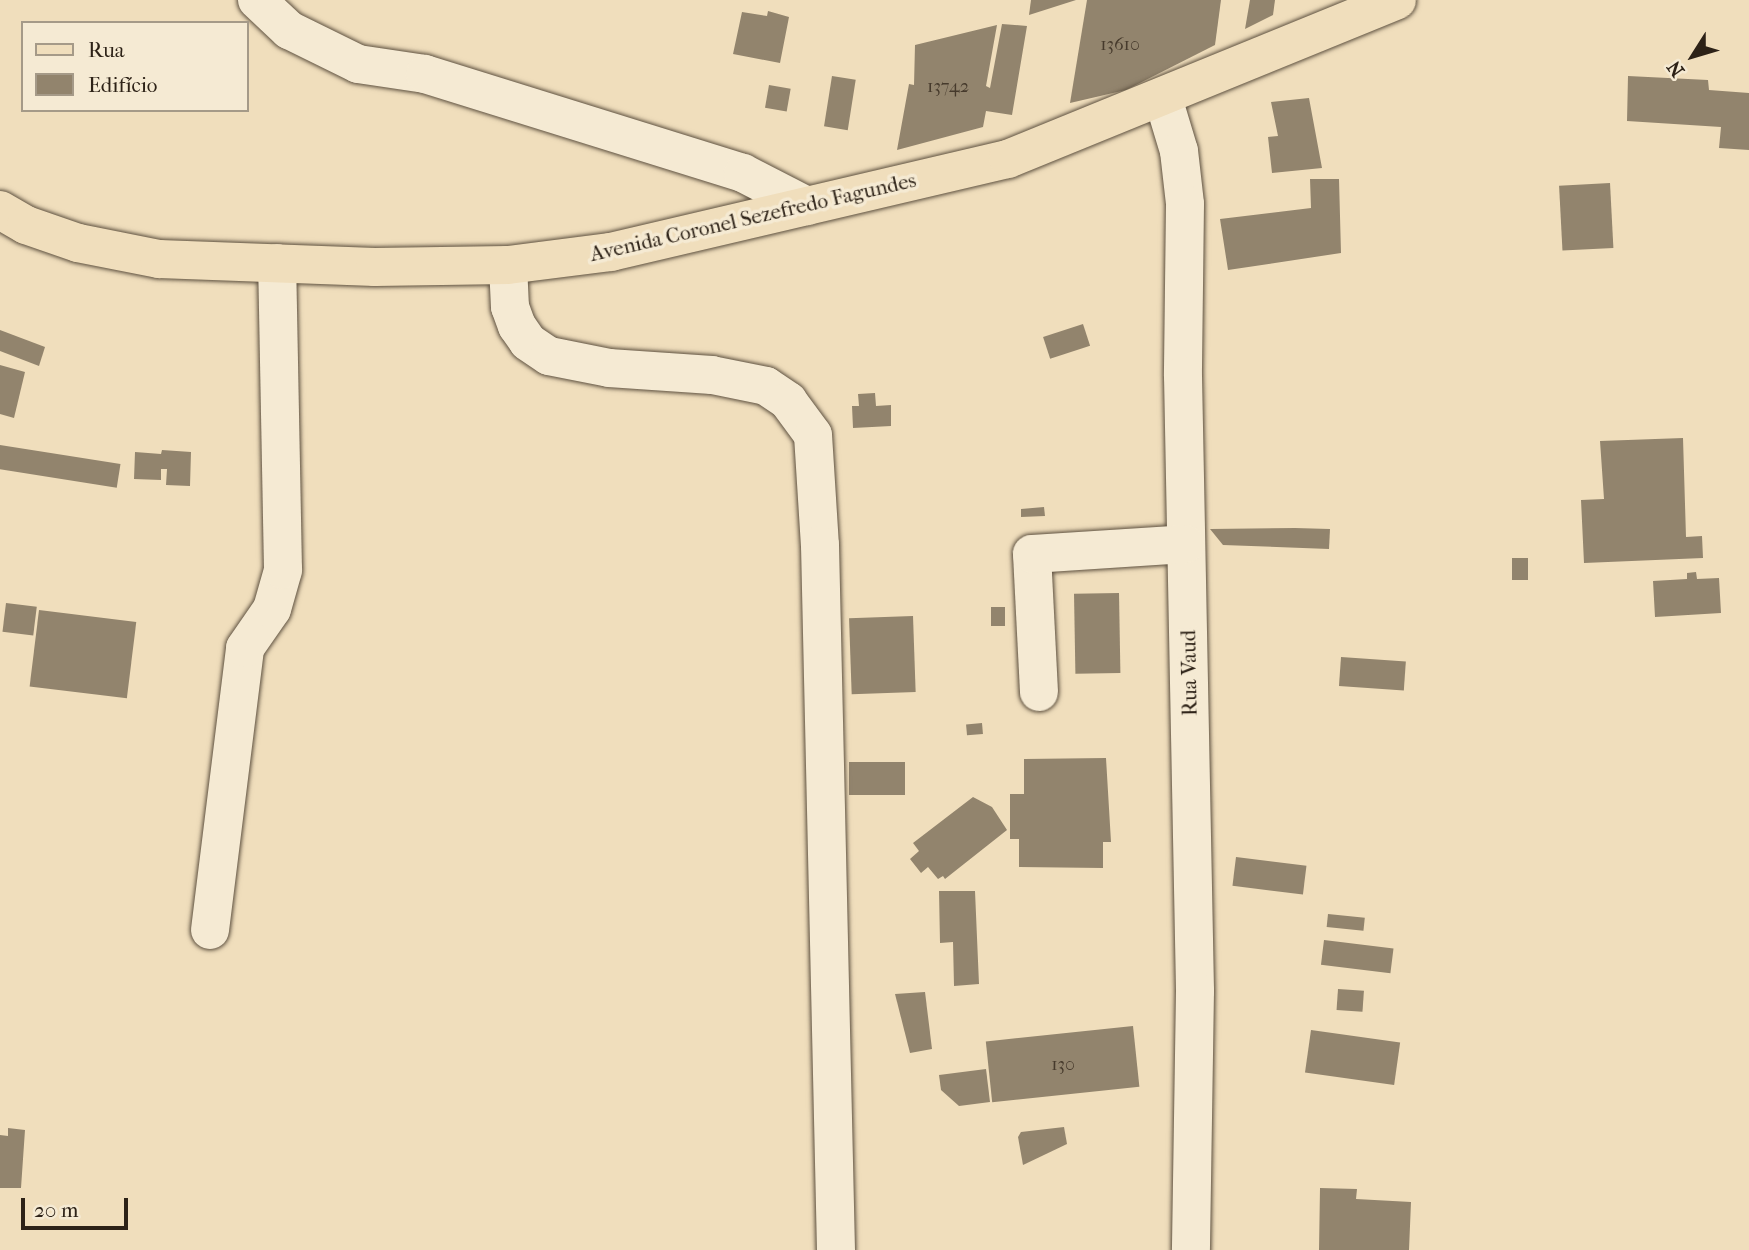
<!DOCTYPE html>
<html>
<head>
<meta charset="utf-8">
<style>
  body { margin:0 }
  #map { position:relative; width:1749px; height:1250px; overflow:hidden; background:#f0debc; font-family:"IM FELL French Canon",serif }
  div>[style] { position:absolute }
  [style*='--x'] { left:calc(var(--x)*1px); top:calc(var(--y)*1px); width:calc(var(--w)*1px); rotate:calc(var(--a)*1deg) }
  .building>* { inset:0; background:#92846d; transform-origin:0 0 }
  .roads { filter:drop-shadow(0 0 2px #5e5140) drop-shadow(0 0 2px #5e5140) }
  .minor>* { height:38px; margin:-19px; padding:0 19px; transform-origin:19px; border-radius:19px; background:#f5ead3 }
  .major>* { height:38px; margin:-19px; padding:0 19px; transform-origin:19px; border-radius:19px; background:#f0debc }
  span { translate:-50% -50%; white-space:nowrap; text-align:center; line-height:1.15; -webkit-text-stroke:7px #f5ead3; paint-order:stroke }
  .number-label { font-size:18px; color:#463a2c }
  .number-label span { -webkit-text-stroke-width:0 }
  .street-label { font-size:21px; color:#2d2217 }
  .legend { position:absolute; left:21px; top:21px; width:228px; height:91px; box-sizing:border-box; background:#f5ead3; border:2px solid #a59a88; margin:0; padding:9px 12px; list-style:none; font-size:21px; color:#2d2217 }
  .legend li { display:flex; align-items:center; gap:14px; height:35px }
  .legend b { width:35px; border:2px solid #a59a88 }
  .north { position:absolute; left:1658px; top:21px; width:70px; height:70px; -webkit-text-stroke:5px #f5ead3; paint-order:stroke; rotate:233deg; font-size:19px; font-weight:700; line-height:28px; text-align:center; color:#2d2217 }
  .north::after { content:''; display:block; margin:auto; width:24px; height:32px; background:#2d2217; clip-path:polygon(50% 0,100% 100%,50% 72%,0 100%) }
  .scale { position:absolute; left:21px; top:1198px; width:107px; height:32px; box-sizing:border-box; border:4px solid #2d2217; border-top:0; padding-left:9px; font-size:21px; line-height:24px; white-space:nowrap; color:#2d2217; -webkit-text-stroke:5px #f5ead3; paint-order:stroke }
</style>
</head>
<body>
<div id="map">
  <div class="building">
    <i style="clip-path:polygon(1031px 0,1076px 0,1029px 15px)"></i>
    <i style="clip-path:polygon(1087px 0,1221px 0,1215px 45px,1126px 90px,1070px 103px)"></i>
    <i style="clip-path:polygon(1250px 0,1275px 0,1273px 15px,1245px 29px)"></i>
    <i style="clip-path:polygon(768px 11px,789px 17px,780px 63px,733px 54px,742px 12px,767px 16px)"></i>
    <i style="clip-path:polygon(1002px 24px,1027px 26px,1012px 115px,986px 111px,983px 127px,897px 150px,909px 84px,914px 85px,915px 45px,997px 25px,986px 86px,990px 88px)"></i>
    <i style="left:832px;top:76px;width:24px;height:51px;rotate:9deg"></i>
    <i style="clip-path:polygon(1628px 76px,1708px 80px,1709px 90px,1749px 93px,1749px 150px,1719px 148px,1721px 127px,1627px 121px)"></i>
    <i style="left:769px;top:85px;width:22px;height:23px;rotate:10deg"></i>
    <i style="clip-path:polygon(1309px 98px,1322px 168px,1272px 173px,1268px 137px,1278px 136px,1271px 102px)"></i>
    <i style="clip-path:polygon(1310px 179px,1339px 179px,1341px 253px,1228px 270px,1220px 219px,1311px 208px)"></i>
    <i style="left:1610px;top:183px;width:65px;height:51px;rotate:87deg"></i>
    <i style="left:1083px;top:324px;width:23px;height:42px;rotate:72deg"></i>
    <i style="clip-path:polygon(0 330px,45px 347px,39px 366px,0 351px)"></i>
    <i style="clip-path:polygon(0 365px,25px 372px,14px 418px,0 414px)"></i>
    <i style="clip-path:polygon(875px 393px,876px 406px,891px 405px,891px 426px,853px 428px,852px 406px,859px 406px,858px 394px)"></i>
    <i style="clip-path:polygon(1683px 438px,1686px 537px,1702px 536px,1703px 558px,1584px 563px,1581px 500px,1604px 499px,1600px 441px)"></i>
    <i style="left:0;top:445px;width:122px;height:24px;rotate:9deg"></i>
    <i style="clip-path:polygon(162px 450px,191px 452px,190px 486px,166px 485px,167px 469px,161px 469px,161px 480px,134px 479px,135px 452px,161px 454px)"></i>
    <i style="clip-path:polygon(1044px 507px,1045px 516px,1021px 517px,1021px 509px)"></i>
    <i style="clip-path:polygon(1295px 528px,1330px 529px,1329px 549px,1223px 545px,1210px 529px)"></i>
    <i style="left:1512px;top:558px;width:16px;height:22px"></i>
    <i style="clip-path:polygon(1696px 572px,1697px 579px,1719px 578px,1721px 613px,1655px 617px,1653px 581px,1687px 579px,1687px 573px)"></i>
    <i style="left:1119px;top:593px;width:80px;height:45px;rotate:89deg"></i>
    <i style="left:6px;top:603px;width:31px;height:29px;rotate:7deg"></i>
    <i style="left:991px;top:607px;width:14px;height:19px"></i>
    <i style="left:39px;top:610px;width:98px;height:77px;rotate:7deg"></i>
    <i style="left:913px;top:616px;width:76px;height:64px;rotate:88deg"></i>
    <i style="left:1341px;top:657px;width:65px;height:29px;rotate:4deg"></i>
    <i style="left:982px;top:723px;width:11px;height:16px;rotate:85deg"></i>
    <i style="clip-path:polygon(1106px 758px,1111px 842px,1103px 842px,1103px 868px,1019px 867px,1019px 839px,1010px 839px,1010px 794px,1024px 794px,1024px 759px)"></i>
    <i style="left:849px;top:762px;width:56px;height:33px"></i>
    <i style="clip-path:polygon(973px 797px,992px 807px,1007px 830px,945px 879px,943px 876px,938px 879px,928px 867px,921px 873px,910px 859px,919px 851px,913px 843px)"></i>
    <i style="left:1236px;top:857px;width:71px;height:29px;rotate:7deg"></i>
    <i style="clip-path:polygon(939px 891px,975px 891px,979px 984px,954px 986px,953px 942px,940px 943px)"></i>
    <i style="left:1328px;top:914px;width:37px;height:13px;rotate:6deg"></i>
    <i style="left:1324px;top:940px;width:70px;height:25px;rotate:7deg"></i>
    <i style="left:1338px;top:989px;width:26px;height:21px;rotate:4deg"></i>
    <i style="clip-path:polygon(925px 992px,932px 1049px,910px 1053px,895px 994px)"></i>
    <i style="left:1133px;top:1026px;width:61px;height:148px;rotate:84deg"></i>
    <i style="left:1311px;top:1030px;width:90px;height:43px;rotate:8deg"></i>
    <i style="clip-path:polygon(986px 1069px,990px 1102px,959px 1106px,941px 1090px,939px 1075px)"></i>
    <i style="clip-path:polygon(1064px 1127px,1067px 1144px,1023px 1165px,1018px 1137px,1021px 1132px)"></i>
    <i style="clip-path:polygon(8px 1128px,25px 1130px,21px 1188px,0 1188px,0 1135px,8px 1136px)"></i>
    <i style="clip-path:polygon(1320px 1188px,1357px 1189px,1356px 1199px,1411px 1202px,1409px 1250px,1319px 1250px)"></i>
  </div>
  <div class="roads">
    <div class="minor">
      <i style="--x:257;--y:0;--w:44;--a:43.2"></i>
      <i style="--x:289;--y:30;--w:77;--a:26.2"></i>
      <i style="--x:358;--y:64;--w:68;--a:8.5"></i>
      <i style="--x:425;--y:74;--w:333;--a:17.3"></i>
      <i style="--x:743;--y:173;--w:72;--a:27.3"></i>
      <i style="--x:1163;--y:98;--w:55;--a:73.2"></i>
      <i style="--x:1179;--y:151;--w:53;--a:83.5"></i>
      <i style="--x:1185;--y:204;--w:172;--a:90.7"></i>
      <i style="--x:1183;--y:376;--w:615;--a:88.88"></i>
      <i style="--x:1195;--y:991;--w:259;--a:90.9"></i>
      <i style="--x:508;--y:265;--w:42;--a:87.3"></i>
      <i style="--x:510;--y:307;--w:20;--a:70"></i>
      <i style="--x:517;--y:326;--w:19;--a:55"></i>
      <i style="--x:528;--y:342;--w:25;--a:34"></i>
      <i style="--x:549;--y:356;--w:61;--a:11.3"></i>
      <i style="--x:609;--y:368;--w:103;--a:3.9"></i>
      <i style="--x:712;--y:375;--w:55;--a:11.5"></i>
      <i style="--x:766;--y:386;--w:27;--a:34"></i>
      <i style="--x:788;--y:401;--w:42;--a:53.7"></i>
      <i style="--x:813;--y:435;--w:110;--a:86.4"></i>
      <i style="--x:820;--y:545;--w:705;--a:88.7"></i>
      <i style="--x:1039;--y:692;--w:138;--a:-92.9"></i>
      <i style="--x:1032;--y:554;--w:154;--a:-3.7"></i>
      <i style="--x:210;--y:930;--w:284;--a:-82.9"></i>
      <i style="--x:245;--y:648;--w:47;--a:-55.3"></i>
      <i style="--x:272;--y:609;--w:41;--a:-74.2"></i>
      <i style="--x:283;--y:570;--w:307;--a:-91.1"></i>
    </div>
    <div class="major">
      <i style="--x:0;--y:210;--w:30;--a:30"></i>
      <i style="--x:26;--y:225;--w:55;--a:19.1"></i>
      <i style="--x:78;--y:243;--w:83;--a:11.2"></i>
      <i style="--x:159;--y:259;--w:216;--a:2.1"></i>
      <i style="--x:375;--y:267;--w:133;--a:-0.9"></i>
      <i style="--x:508;--y:265;--w:104;--a:-7.2"></i>
      <i style="--x:611;--y:252;--w:408;--a:-13.2"></i>
      <i style="--x:1008;--y:159;--w:420;--a:-22.2"></i>
    </div>
  </div>
  <div class="number-label">
    <span style="left:1120px;top:45px">13610</span>
    <span style="left:948px;top:87px">13742</span>
    <span style="left:1063px;top:1065px">130</span>
  </div>
  <div class="street-label">
    <span style="left:753px;top:217px;rotate:-13deg">Avenida Coronel Sezefredo Fagundes</span>
    <span style="left:1189px;top:673px;rotate:-91deg">Rua Vaud</span>
  </div>
  <ul class="legend">
  <li><b style="height:9px;background:#f0debc"></b>Rua</li>
  <li><b style="height:19px;background:#92846d"></b>Edifício</li>
  </ul>
  <div class="north">N</div>
  <div class="scale">20 m</div>
</div>
</body>
</html>
